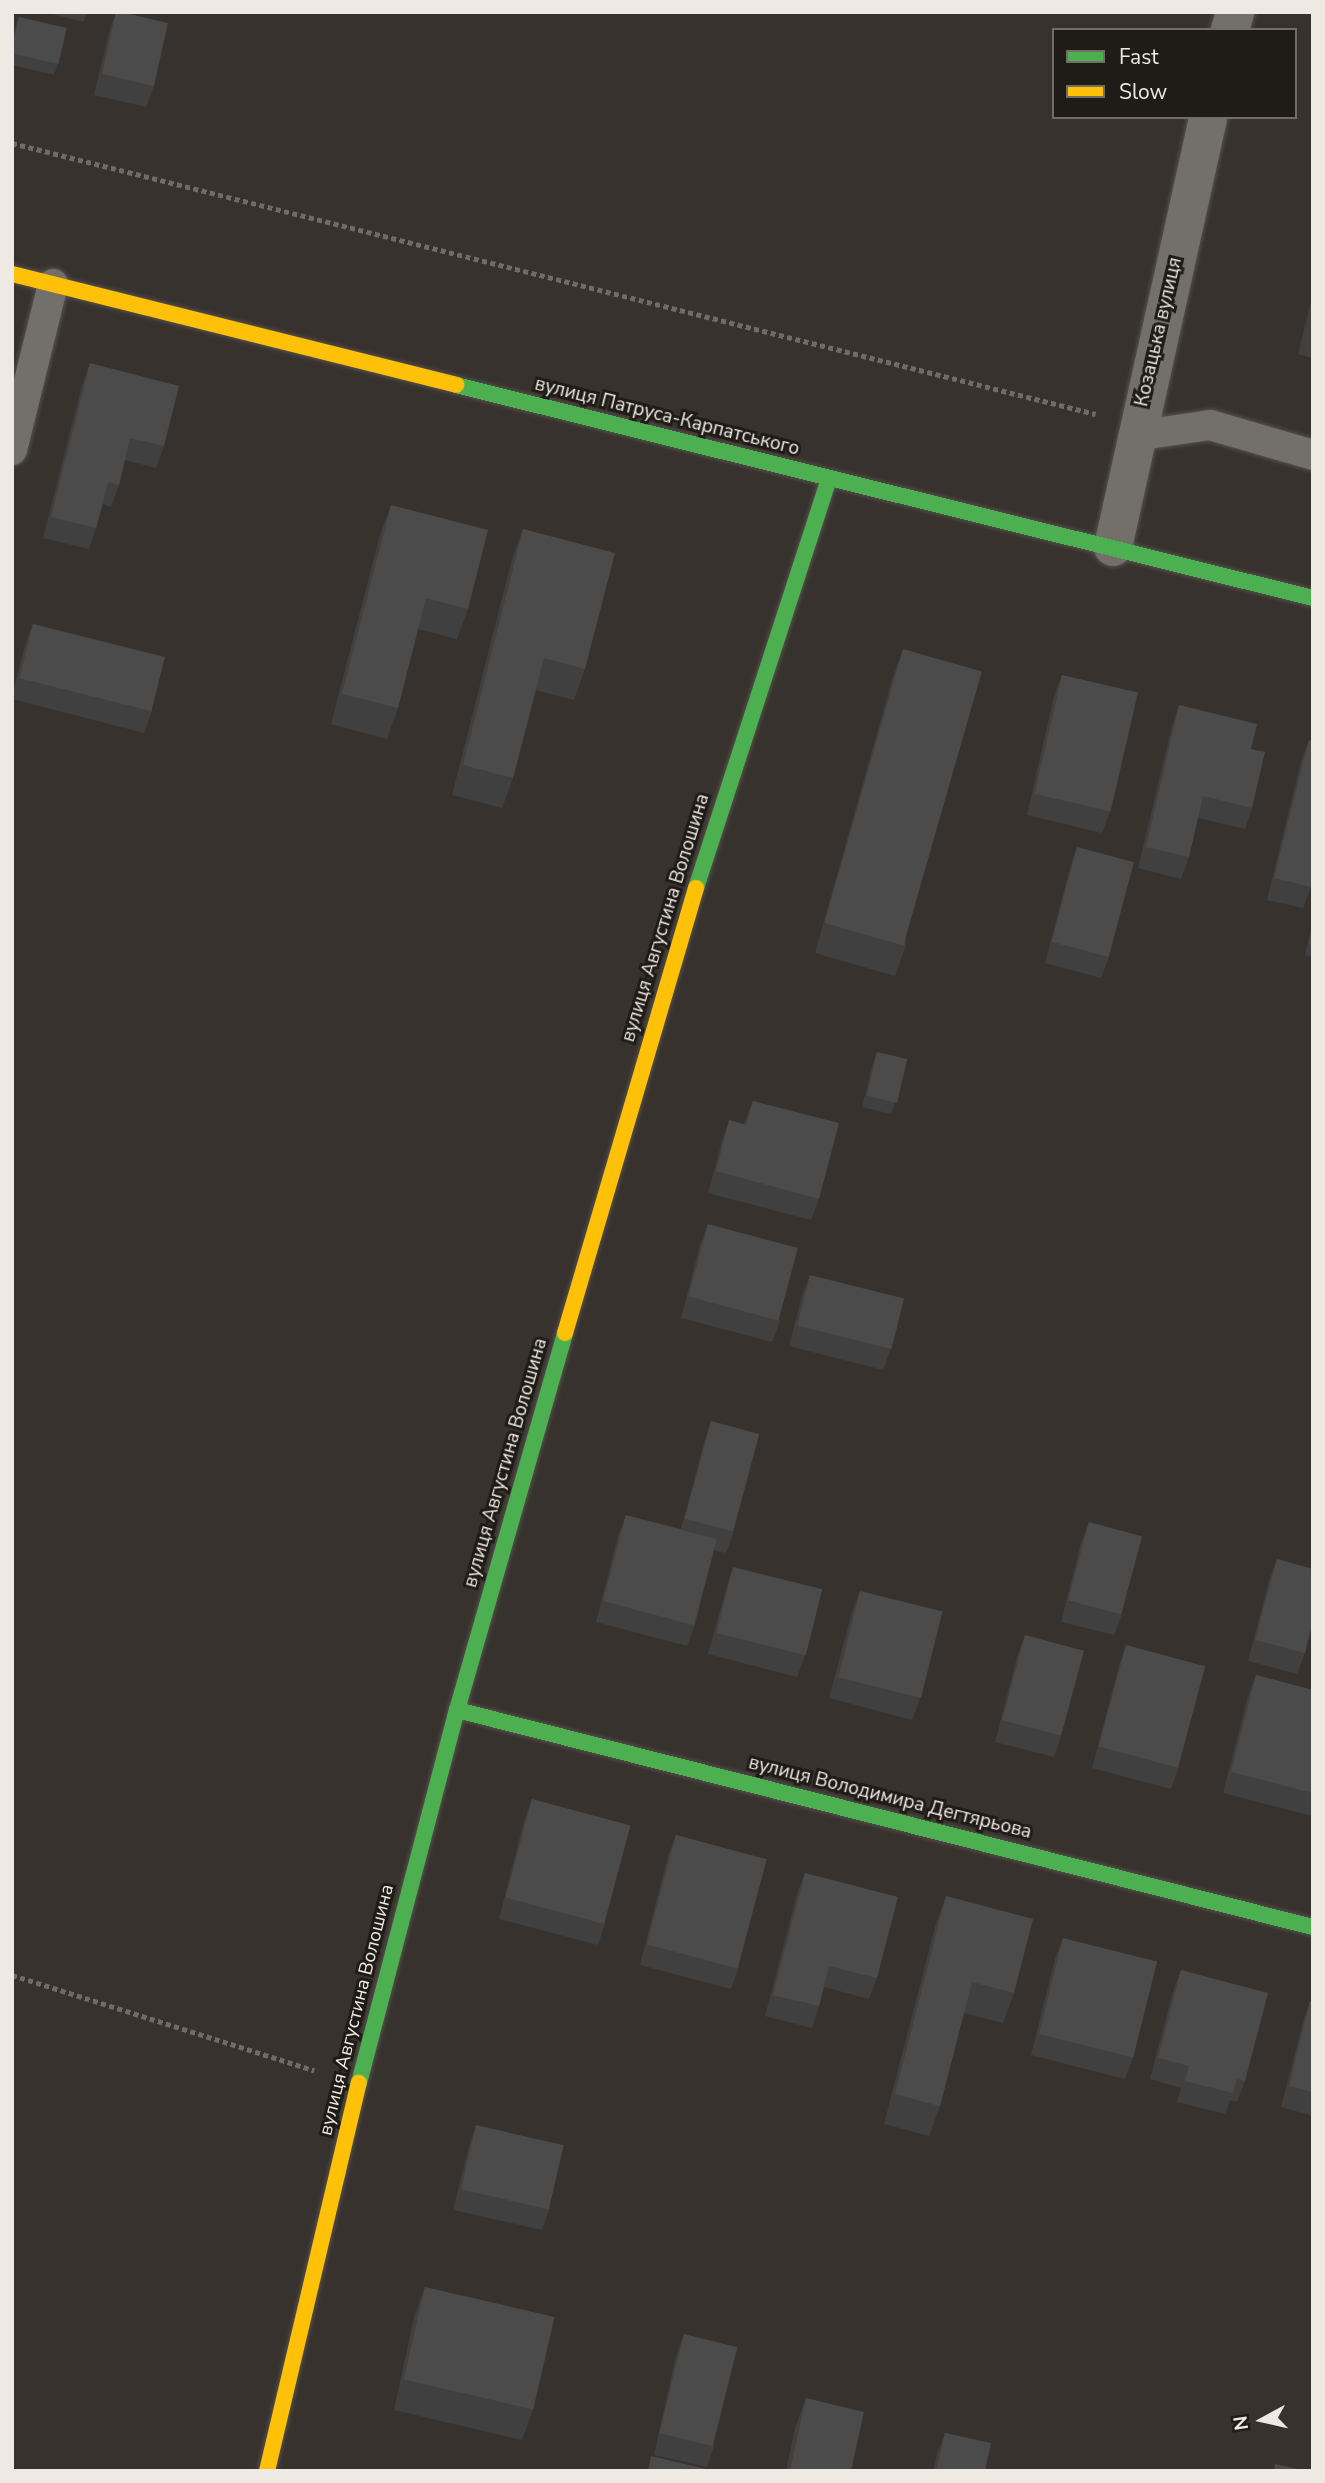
<!DOCTYPE html>
<html>
<head>
<meta charset="utf-8">
<style>
  body { margin:0 }
  #map { position:relative; width:1325px; height:2483px; overflow:hidden; background:#37322e; font-family:"Nunito Sans",sans-serif }
  div>[style] { position:absolute }
  [style*='--x'] { left:calc(var(--x)*1px); top:calc(var(--y)*1px); width:calc(var(--w)*1px); rotate:calc(var(--a)*1deg) }
  .path>* { height:4.5px; margin-top:-2.25px; transform-origin:0; background:repeating-linear-gradient(90deg,#6e6b69 0 5px,transparent 0 8.5px) }
  .roads { filter:drop-shadow(0 0 2px #55504c) drop-shadow(0 0 2px #55504c) }
  .lane>* { height:30px; margin:-15px; padding:0 15px; transform-origin:15px; border-radius:15px; background:#736f6b }
  .street>* { height:38px; margin:-19px; padding:0 19px; transform-origin:19px; border-radius:19px; background:#736f6b }
  .fast>* { height:16px; margin:-8px; padding:0 8px; transform-origin:8px; border-radius:8px; background:#4caf50 }
  .slow>* { height:16px; margin:-8px; padding:0 8px; transform-origin:8px; border-radius:8px; background:#ffc107 }
  .wall>* { inset:0; background:#404040 }
  .building>* { inset:0; background:#4b4b4b; transform-origin:0 0 }
  span { translate:-50% -50%; white-space:nowrap; text-align:center; line-height:1.15; -webkit-text-stroke:6px #1f1b17; paint-order:stroke }
  .street-label { font-size:19px; color:#efe9e4 }
  .frame { position:absolute; inset:0; border:14px solid #efe9e4; pointer-events:none }
  .legend { position:absolute; left:1052px; top:28px; width:245px; height:91px; box-sizing:border-box; background:#1f1b17; border:2px solid #726d69; margin:0; padding:9px 12px; list-style:none; font-size:21px; color:#efe9e4 }
  .legend li { display:flex; align-items:center; gap:14px; height:35px }
  .legend b { width:35px; border:2px solid #726d69 }
  .north { position:absolute; left:1227px; top:2385px; width:70px; height:70px; -webkit-text-stroke:5px #1f1b17; paint-order:stroke; rotate:262deg; font-size:19px; font-weight:700; line-height:28px; text-align:center; color:#efe9e4 }
  .north::after { content:''; display:block; margin:auto; width:24px; height:32px; background:#efe9e4; clip-path:polygon(50% 0,100% 100%,50% 72%,0 100%) }
</style>
</head>
<body>
<div id="map">
  <div class="path">
    <i style="--x:12;--y:143;--w:1117;--a:14.04"></i>
    <i style="--x:12;--y:1975;--w:317;--a:17.5"></i>
  </div>
  <div class="roads">
    <div class="lane">
      <i style="--x:1135;--y:436;--w:76;--a:-8.3"></i>
      <i style="--x:1210;--y:425;--w:107;--a:16.2"></i>
      <i style="--x:12;--y:450;--w:171;--a:-76.1"></i>
    </div>
    <div class="street">
      <i style="--x:1230;--y:30;--w:19;--a:-74"></i>
      <i style="--x:1113;--y:547;--w:440;--a:-77.5"></i>
    </div>
    <div class="fast">
      <i style="--x:456;--y:385;--w:883;--a:13.96"></i>
      <i style="--x:696;--y:888;--w:430;--a:-72"></i>
      <i style="--x:457;--y:1710;--w:883;--a:14.23"></i>
      <i style="--x:359;--y:2083;--w:386;--a:-75.3"></i>
      <i style="--x:457;--y:1710;--w:392;--a:-74"></i>
    </div>
    <div class="slow">
      <i style="--x:12;--y:274;--w:458;--a:14"></i>
      <i style="--x:565;--y:1333;--w:464;--a:-73.6"></i>
      <i style="--x:267;--y:2471;--w:399;--a:-76.7"></i>
    </div>
  </div>
  <div class="wall">
    <i style="clip-path:polygon(44px 12px,87px 12px,84px 22px)"></i>
    <i style="clip-path:polygon(116px 12px,154px 86px,146px 107px,94px 95px,109px 32px)"></i>
    <i style="clip-path:polygon(19px 17px,58px 64px,54px 75px,12px 65px,12px 42px,15px 28px)"></i>
    <i style="clip-path:polygon(1313px 294px,1313px 358px,1298px 354px)"></i>
    <i style="clip-path:polygon(90px 363px,164px 446px,156px 468px,125px 460px,119px 485px,111px 507px,103px 504px,96px 528px,89px 549px,43px 538px,82px 385px)"></i>
    <i style="clip-path:polygon(391px 505px,468px 609px,457px 639px,418px 629px,398px 708px,387px 739px,331px 724px,380px 535px)"></i>
    <i style="clip-path:polygon(523px 529px,585px 669px,574px 700px,536px 690px,513px 778px,502px 808px,452px 795px,512px 559px)"></i>
    <i style="clip-path:polygon(33px 624px,152px 711px,144px 733px,12px 699px,12px 695px,25px 645px)"></i>
    <i style="clip-path:polygon(903px 649px,906px 945px,895px 976px,815px 953px,892px 680px)"></i>
    <i style="clip-path:polygon(1062px 675px,1110px 812px,1102px 833px,1027px 815px,1054px 696px)"></i>
    <i style="clip-path:polygon(1179px 705px,1251px 749px,1252px 808px,1245px 829px,1198px 818px,1189px 857px,1181px 879px,1138px 868px,1172px 726px)"></i>
    <i style="clip-path:polygon(1309px 740px,1311px 887px,1303px 908px,1267px 900px,1301px 761px)"></i>
    <i style="clip-path:polygon(1077px 847px,1109px 957px,1101px 978px,1045px 963px,1070px 868px)"></i>
    <i style="clip-path:polygon(1313px 920px,1313px 957px,1305px 955px)"></i>
    <i style="clip-path:polygon(877px 1052px,895px 1103px,891px 1114px,862px 1107px,873px 1063px)"></i>
    <i style="clip-path:polygon(753px 1101px,819px 1199px,811px 1220px,708px 1193px,722px 1141px,729px 1120px,744px 1124px)"></i>
    <i style="clip-path:polygon(708px 1224px,780px 1321px,772px 1342px,681px 1318px,700px 1245px)"></i>
    <i style="clip-path:polygon(810px 1275px,891px 1349px,883px 1370px,789px 1346px,802px 1296px)"></i>
    <i style="clip-path:polygon(711px 1421px,734px 1531px,726px 1553px,714px 1550px,695px 1625px,687px 1646px,596px 1622px,618px 1536px,626px 1515px,681px 1529px,704px 1443px)"></i>
    <i style="clip-path:polygon(1089px 1522px,1122px 1614px,1114px 1635px,1061px 1622px,1081px 1543px)"></i>
    <i style="clip-path:polygon(1277px 1559px,1305px 1653px,1297px 1674px,1248px 1661px,1269px 1581px)"></i>
    <i style="clip-path:polygon(733px 1567px,805px 1656px,797px 1677px,708px 1654px,726px 1589px)"></i>
    <i style="clip-path:polygon(860px 1591px,920px 1699px,912px 1720px,829px 1698px,852px 1612px)"></i>
    <i style="clip-path:polygon(1025px 1635px,1061px 1736px,1054px 1757px,995px 1742px,1017px 1657px)"></i>
    <i style="clip-path:polygon(1126px 1645px,1179px 1767px,1171px 1789px,1092px 1768px,1119px 1666px)"></i>
    <i style="clip-path:polygon(1256px 1675px,1313px 1690px,1312px 1816px,1223px 1793px,1248px 1696px)"></i>
    <i style="clip-path:polygon(532px 1799px,605px 1924px,598px 1945px,499px 1919px,524px 1821px)"></i>
    <i style="clip-path:polygon(676px 1835px,739px 1967px,731px 1989px,640px 1965px,668px 1856px)"></i>
    <i style="clip-path:polygon(805px 1873px,877px 1978px,869px 1999px,824px 1987px,819px 2006px,812px 2028px,765px 2016px,797px 1894px)"></i>
    <i style="clip-path:polygon(946px 1896px,1014px 1993px,1003px 2023px,964px 2013px,940px 2106px,929px 2136px,884px 2124px,935px 1927px)"></i>
    <i style="clip-path:polygon(1063px 1938px,1133px 2058px,1125px 2079px,1031px 2055px,1055px 1959px)"></i>
    <i style="clip-path:polygon(1181px 1970px,1245px 2081px,1237px 2102px,1230px 2100px,1225px 2114px,1177px 2102px,1181px 2088px,1150px 2079px,1173px 1991px)"></i>
    <i style="clip-path:polygon(1310px 2001px,1313px 2002px,1313px 2116px,1281px 2107px,1303px 2022px)"></i>
    <i style="clip-path:polygon(476px 2125px,550px 2208px,542px 2230px,453px 2210px,469px 2146px)"></i>
    <i style="clip-path:polygon(425px 2287px,533px 2410px,522px 2440px,394px 2410px,414px 2317px)"></i>
    <i style="clip-path:polygon(684px 2334px,714px 2446px,707px 2467px,654px 2455px,676px 2356px)"></i>
    <i style="clip-path:polygon(806px 2398px,851px 2471px,786px 2471px,795px 2428px)"></i>
    <i style="clip-path:polygon(945px 2433px,985px 2471px,933px 2471px,937px 2454px)"></i>
  </div>
  <div class="building">
    <i style="clip-path:polygon(116px 12px,121px 12px,168px 23px,154px 86px,102px 74px)"></i>
    <i style="left:19px;top:17px;width:49px;height:37px;rotate:13deg"></i>
    <i style="clip-path:polygon(90px 363px,179px 386px,164px 446px,130px 438px,119px 485px,108px 482px,96px 528px,51px 517px)"></i>
    <i style="clip-path:polygon(391px 505px,488px 530px,468px 609px,426px 598px,398px 708px,342px 694px)"></i>
    <i style="clip-path:polygon(523px 529px,615px 553px,585px 669px,544px 658px,513px 778px,463px 765px)"></i>
    <i style="left:33px;top:624px;width:136px;height:56px;rotate:14deg"></i>
    <i style="left:903px;top:649px;width:82px;height:285px;rotate:16deg"></i>
    <i style="left:1062px;top:675px;width:78px;height:122px;rotate:13deg"></i>
    <i style="clip-path:polygon(1179px 705px,1257px 724px,1251px 749px,1265px 752px,1252px 808px,1203px 796px,1189px 857px,1146px 847px)"></i>
    <i style="clip-path:polygon(1309px 740px,1313px 741px,1313px 881px,1311px 887px,1274px 878px)"></i>
    <i style="left:1077px;top:847px;width:59px;height:98px;rotate:15deg"></i>
    <i style="clip-path:polygon(1313px 927px,1313px 945px,1309px 944px)"></i>
    <i style="left:877px;top:1052px;width:31px;height:45px;rotate:13deg"></i>
    <i style="clip-path:polygon(753px 1101px,839px 1123px,819px 1199px,716px 1171px,729px 1120px,746px 1125px)"></i>
    <i style="left:708px;top:1224px;width:93px;height:75px;rotate:15deg"></i>
    <i style="left:810px;top:1275px;width:97px;height:52px;rotate:14deg"></i>
    <i style="left:711px;top:1421px;width:50px;height:101px;rotate:15deg"></i>
    <i style="left:626px;top:1515px;width:94px;height:89px;rotate:15deg"></i>
    <i style="left:1089px;top:1522px;width:55px;height:81px;rotate:15deg"></i>
    <i style="clip-path:polygon(1277px 1559px,1313px 1569px,1313px 1621px,1305px 1653px,1255px 1640px)"></i>
    <i style="left:733px;top:1567px;width:92px;height:68px;rotate:14deg"></i>
    <i style="left:860px;top:1591px;width:85px;height:89px;rotate:14deg"></i>
    <i style="left:1025px;top:1635px;width:61px;height:88px;rotate:15deg"></i>
    <i style="left:1126px;top:1645px;width:82px;height:105px;rotate:15deg"></i>
    <i style="clip-path:polygon(1256px 1675px,1313px 1690px,1313px 1793px,1231px 1772px)"></i>
    <i style="left:532px;top:1799px;width:102px;height:102px;rotate:15deg"></i>
    <i style="left:676px;top:1835px;width:94px;height:113px;rotate:15deg"></i>
    <i style="clip-path:polygon(805px 1873px,898px 1897px,877px 1978px,829px 1966px,819px 2006px,773px 1995px)"></i>
    <i style="clip-path:polygon(946px 1896px,1033px 1919px,1014px 1993px,972px 1982px,940px 2106px,895px 2094px)"></i>
    <i style="left:1063px;top:1938px;width:97px;height:99px;rotate:14deg"></i>
    <i style="clip-path:polygon(1181px 1970px,1268px 1993px,1245px 2081px,1237px 2079px,1233px 2093px,1185px 2081px,1189px 2066px,1158px 2058px)"></i>
    <i style="clip-path:polygon(1310px 2001px,1313px 2002px,1313px 2092px,1289px 2086px)"></i>
    <i style="left:476px;top:2125px;width:90px;height:66px;rotate:13deg"></i>
    <i style="left:425px;top:2287px;width:133px;height:95px;rotate:13deg"></i>
    <i style="left:684px;top:2334px;width:55px;height:102px;rotate:14deg"></i>
    <i style="clip-path:polygon(806px 2398px,864px 2412px,851px 2471px,790px 2471px)"></i>
    <i style="clip-path:polygon(945px 2433px,991px 2443px,985px 2471px,936px 2471px)"></i>
    <i style="clip-path:polygon(651px 2456px,715px 2471px,648px 2471px)"></i>
    <i style="clip-path:polygon(1275px 2464px,1307px 2471px,1274px 2471px)"></i>
  </div>
  <div class="street-label">
    <span style="left:1159px;top:332px;rotate:-77deg">Козацька вулиця</span>
    <span style="left:667px;top:417px;rotate:14deg">вулиця Патруса-Карпатського</span>
    <span style="left:666px;top:918px;rotate:-73deg">вулиця Августина Волошина</span>
    <span style="left:506px;top:1463px;rotate:-74deg">вулиця Августина Волошина</span>
    <span style="left:890px;top:1798px;rotate:14deg">вулиця Володимира Дегтярьова</span>
    <span style="left:357px;top:2010px;rotate:-76deg">вулиця Августина Волошина</span>
  </div>
  <div class="frame"></div>
  <ul class="legend">
  <li><b style="height:9px;background:#4caf50"></b>Fast</li>
  <li><b style="height:9px;background:#ffc107"></b>Slow</li>
  </ul>
  <div class="north">N</div>
</div>
</body>
</html>
